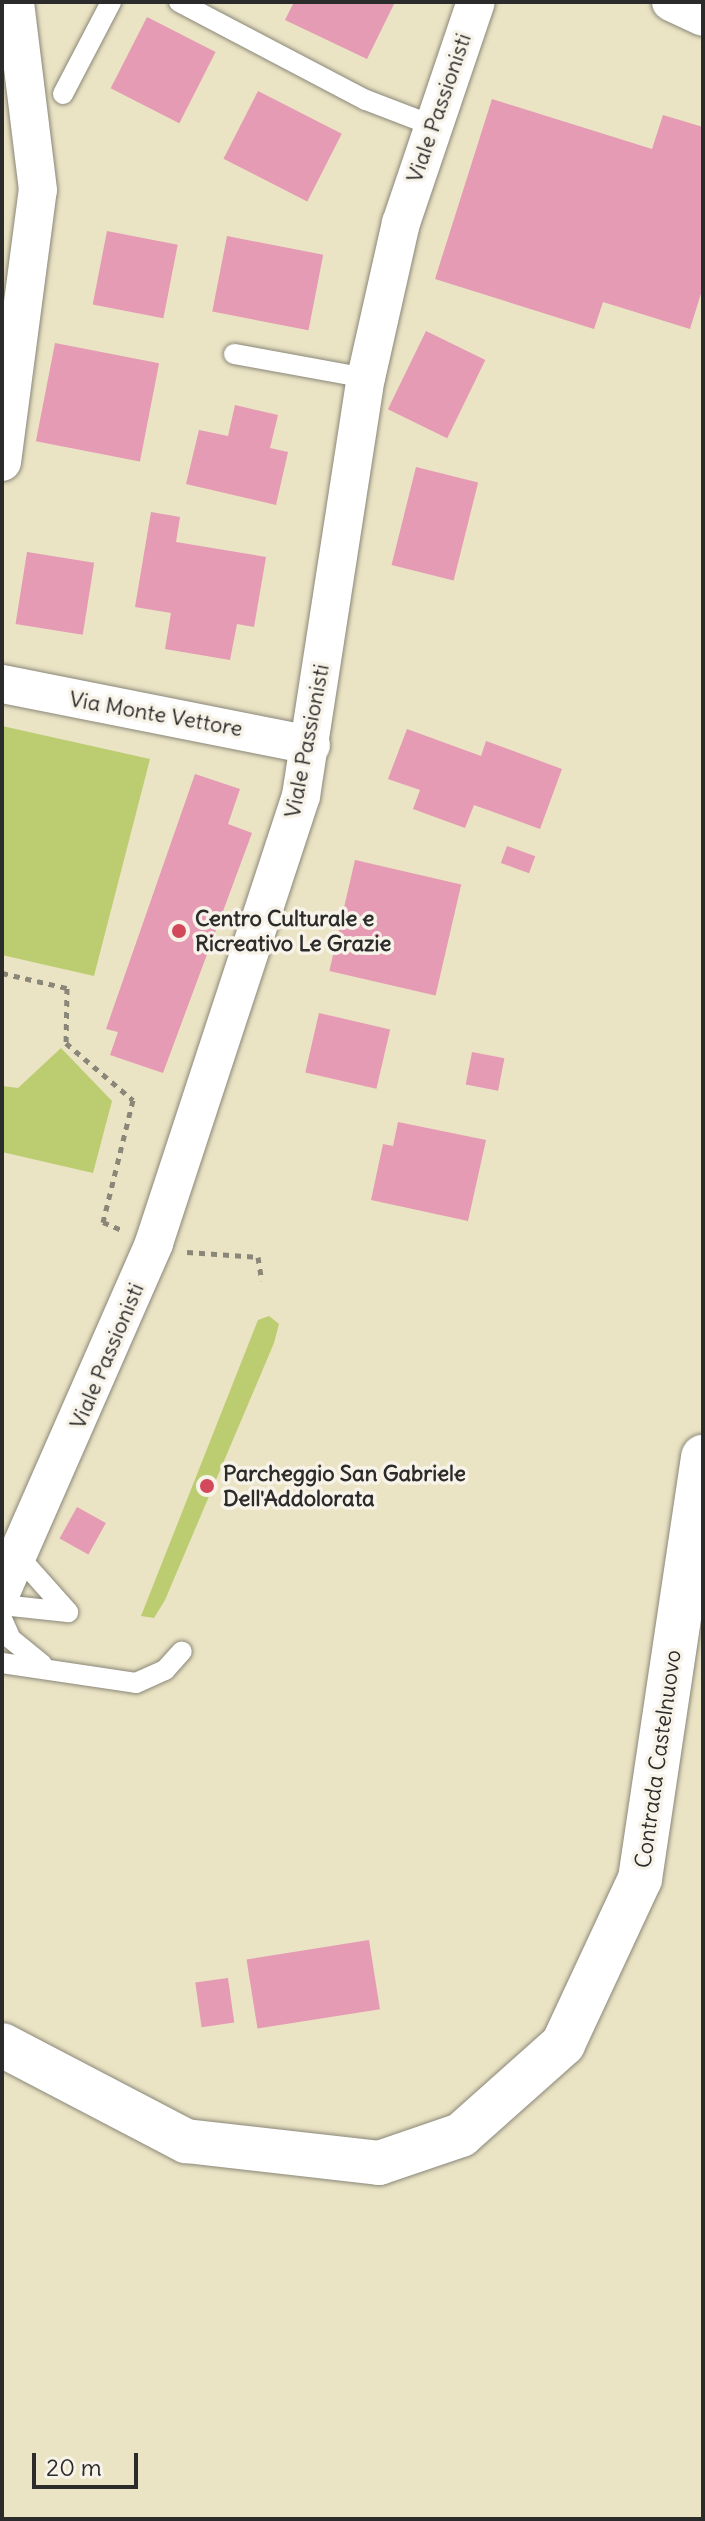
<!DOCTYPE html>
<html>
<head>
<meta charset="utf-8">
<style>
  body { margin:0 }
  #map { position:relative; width:705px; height:2521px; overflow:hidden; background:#eae3c4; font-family:Delius,sans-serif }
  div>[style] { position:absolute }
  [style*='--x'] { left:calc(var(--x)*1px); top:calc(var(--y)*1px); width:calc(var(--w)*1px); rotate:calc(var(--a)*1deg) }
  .green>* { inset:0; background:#bbcd70 }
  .building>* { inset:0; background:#e49bb3; transform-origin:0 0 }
  .path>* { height:5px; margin-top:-2.5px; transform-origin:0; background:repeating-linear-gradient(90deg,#8a8778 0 6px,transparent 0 12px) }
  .roads { filter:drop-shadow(0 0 2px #8a8778) drop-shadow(0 0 2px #8a8778) }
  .service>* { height:20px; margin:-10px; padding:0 10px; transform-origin:10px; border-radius:10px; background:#fff }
  .minor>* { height:38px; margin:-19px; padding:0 19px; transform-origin:19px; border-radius:19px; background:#fff }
  .secondary>* { height:44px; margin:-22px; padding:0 22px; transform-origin:22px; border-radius:22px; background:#fff }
  .dots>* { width:22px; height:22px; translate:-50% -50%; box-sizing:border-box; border:4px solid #f7f3e8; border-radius:50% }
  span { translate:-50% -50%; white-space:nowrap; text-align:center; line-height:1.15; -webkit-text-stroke:7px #f7f3e8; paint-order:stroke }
  .street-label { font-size:22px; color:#2b2b2b }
  .poi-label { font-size:22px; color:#2b2b2b; font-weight:700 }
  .left { translate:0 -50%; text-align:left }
  .frame { position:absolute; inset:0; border:4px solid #2b2b2b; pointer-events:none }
  .scale { position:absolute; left:32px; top:2453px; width:106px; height:36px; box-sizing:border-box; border:4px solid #2b2b2b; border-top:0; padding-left:10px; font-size:24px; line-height:28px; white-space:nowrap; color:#2b2b2b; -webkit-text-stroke:6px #f7f3e8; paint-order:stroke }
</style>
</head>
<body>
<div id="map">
  <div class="green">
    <i style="clip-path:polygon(2px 726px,150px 759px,94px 976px,2px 955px)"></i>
    <i style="clip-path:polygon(61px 1048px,112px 1101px,93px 1173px,2px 1152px,2px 1086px,18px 1088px)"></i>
    <i style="clip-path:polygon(269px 1316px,279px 1324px,274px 1343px,165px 1600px,154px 1618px,141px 1616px,258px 1320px)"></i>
  </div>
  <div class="building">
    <i style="clip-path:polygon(294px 2px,395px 2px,367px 59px,285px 20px)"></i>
    <i style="left:147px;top:17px;width:77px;height:80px;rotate:27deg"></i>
    <i style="left:258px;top:91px;width:94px;height:76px;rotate:27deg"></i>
    <i style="clip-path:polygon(492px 99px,652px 149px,663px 115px,703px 127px,703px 287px,690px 329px,603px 302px,594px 329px,435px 279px)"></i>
    <i style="left:107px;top:231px;width:72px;height:75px;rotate:11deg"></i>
    <i style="left:227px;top:236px;width:98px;height:77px;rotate:11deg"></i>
    <i style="left:426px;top:331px;width:66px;height:87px;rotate:26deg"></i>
    <i style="left:55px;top:343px;width:106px;height:100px;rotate:11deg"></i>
    <i style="clip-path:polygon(235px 405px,278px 415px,270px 448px,288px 452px,276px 505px,186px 484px,199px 430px,228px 436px)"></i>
    <i style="left:416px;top:467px;width:64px;height:101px;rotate:14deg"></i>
    <i style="clip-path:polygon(151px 512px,180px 517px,176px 542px,266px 557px,254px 627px,237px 624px,230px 660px,165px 649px,171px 613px,135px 607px)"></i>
    <i style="left:27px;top:552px;width:68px;height:73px;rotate:9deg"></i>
    <i style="clip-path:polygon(407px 729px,481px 756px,486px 741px,562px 769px,540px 829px,474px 805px,465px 828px,413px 809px,420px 790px,388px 779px)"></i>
    <i style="clip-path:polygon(195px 774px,240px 789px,228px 824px,252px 833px,163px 1073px,110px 1055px,118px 1032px,106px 1029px)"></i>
    <i style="left:507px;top:846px;width:30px;height:18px;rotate:20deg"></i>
    <i style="left:355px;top:860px;width:109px;height:114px;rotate:13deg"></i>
    <i style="left:319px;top:1013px;width:73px;height:61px;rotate:13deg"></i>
    <i style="left:472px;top:1052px;width:33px;height:33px;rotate:11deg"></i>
    <i style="clip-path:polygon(398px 1122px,486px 1140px,468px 1221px,371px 1200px,383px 1144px,393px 1146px)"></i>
    <i style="left:77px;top:1507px;width:33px;height:36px;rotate:29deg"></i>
    <i style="left:369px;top:1940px;width:70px;height:124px;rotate:81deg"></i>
    <i style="left:228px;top:1978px;width:45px;height:33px;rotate:82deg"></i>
  </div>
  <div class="path">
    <i style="--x:2;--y:973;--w:67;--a:13"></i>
    <i style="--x:67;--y:988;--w:55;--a:91"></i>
    <i style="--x:66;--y:1043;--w:88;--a:40.4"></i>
    <i style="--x:133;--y:1100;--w:126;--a:103.8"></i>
    <i style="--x:103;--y:1222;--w:21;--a:23"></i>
    <i style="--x:187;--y:1252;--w:71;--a:4"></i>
    <i style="--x:258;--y:1257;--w:24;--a:81"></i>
  </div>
  <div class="roads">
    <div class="service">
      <i style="--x:179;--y:2;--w:211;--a:27.7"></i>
      <i style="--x:366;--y:100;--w:70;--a:21"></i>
      <i style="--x:63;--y:94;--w:104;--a:-62.4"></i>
      <i style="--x:234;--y:354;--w:134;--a:10.3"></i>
      <i style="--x:19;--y:1557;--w:74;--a:48.3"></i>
      <i style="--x:2;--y:1605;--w:66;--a:6.1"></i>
      <i style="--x:2;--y:1619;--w:22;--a:66"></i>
      <i style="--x:11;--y:1639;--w:40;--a:39"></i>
      <i style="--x:2;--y:1663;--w:135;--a:8.5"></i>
      <i style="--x:136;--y:1683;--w:32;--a:-24"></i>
      <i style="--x:165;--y:1670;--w:25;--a:-48"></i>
    </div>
    <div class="minor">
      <i style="--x:671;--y:2;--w:35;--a:25"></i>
      <i style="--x:2;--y:462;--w:274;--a:-82.5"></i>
      <i style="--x:38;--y:190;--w:189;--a:-97"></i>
      <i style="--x:2;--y:684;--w:315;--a:11.2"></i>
      <i style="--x:2;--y:1590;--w:379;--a:-66.3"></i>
      <i style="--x:154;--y:1243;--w:471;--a:-71.8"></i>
      <i style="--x:301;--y:796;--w:423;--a:-81.2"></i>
      <i style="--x:366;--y:378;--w:159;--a:-77.3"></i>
      <i style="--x:401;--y:223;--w:233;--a:-71.3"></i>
    </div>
    <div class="secondary">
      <i style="--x:2;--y:2045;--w:208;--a:27.6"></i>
      <i style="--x:186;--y:2141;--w:194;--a:6.5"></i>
      <i style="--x:379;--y:2163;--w:87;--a:-18.9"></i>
      <i style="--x:461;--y:2135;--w:137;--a:-41.7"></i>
      <i style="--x:563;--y:2044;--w:182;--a:-65"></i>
      <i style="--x:640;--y:1879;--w:427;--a:-81.5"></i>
    </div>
  </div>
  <div class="dots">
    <i style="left:179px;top:931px;background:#d1495b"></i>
    <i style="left:207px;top:1486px;background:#d1495b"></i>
  </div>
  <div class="street-label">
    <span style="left:439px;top:108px;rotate:-71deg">Viale Passionisti</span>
    <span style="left:156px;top:714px;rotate:10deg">Via Monte Vettore</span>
    <span style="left:307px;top:741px;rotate:-79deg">Viale Passionisti</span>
    <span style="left:107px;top:1356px;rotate:-67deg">Viale Passionisti</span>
    <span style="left:658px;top:1759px;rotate:-82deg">Contrada Castelnuovo</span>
  </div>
  <div class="poi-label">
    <span class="left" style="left:195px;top:931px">Centro Culturale e<br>Ricreativo Le Grazie</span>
    <span class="left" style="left:223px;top:1486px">Parcheggio San Gabriele<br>Dell'Addolorata</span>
  </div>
  <div class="frame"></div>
  <div class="scale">20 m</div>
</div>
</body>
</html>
